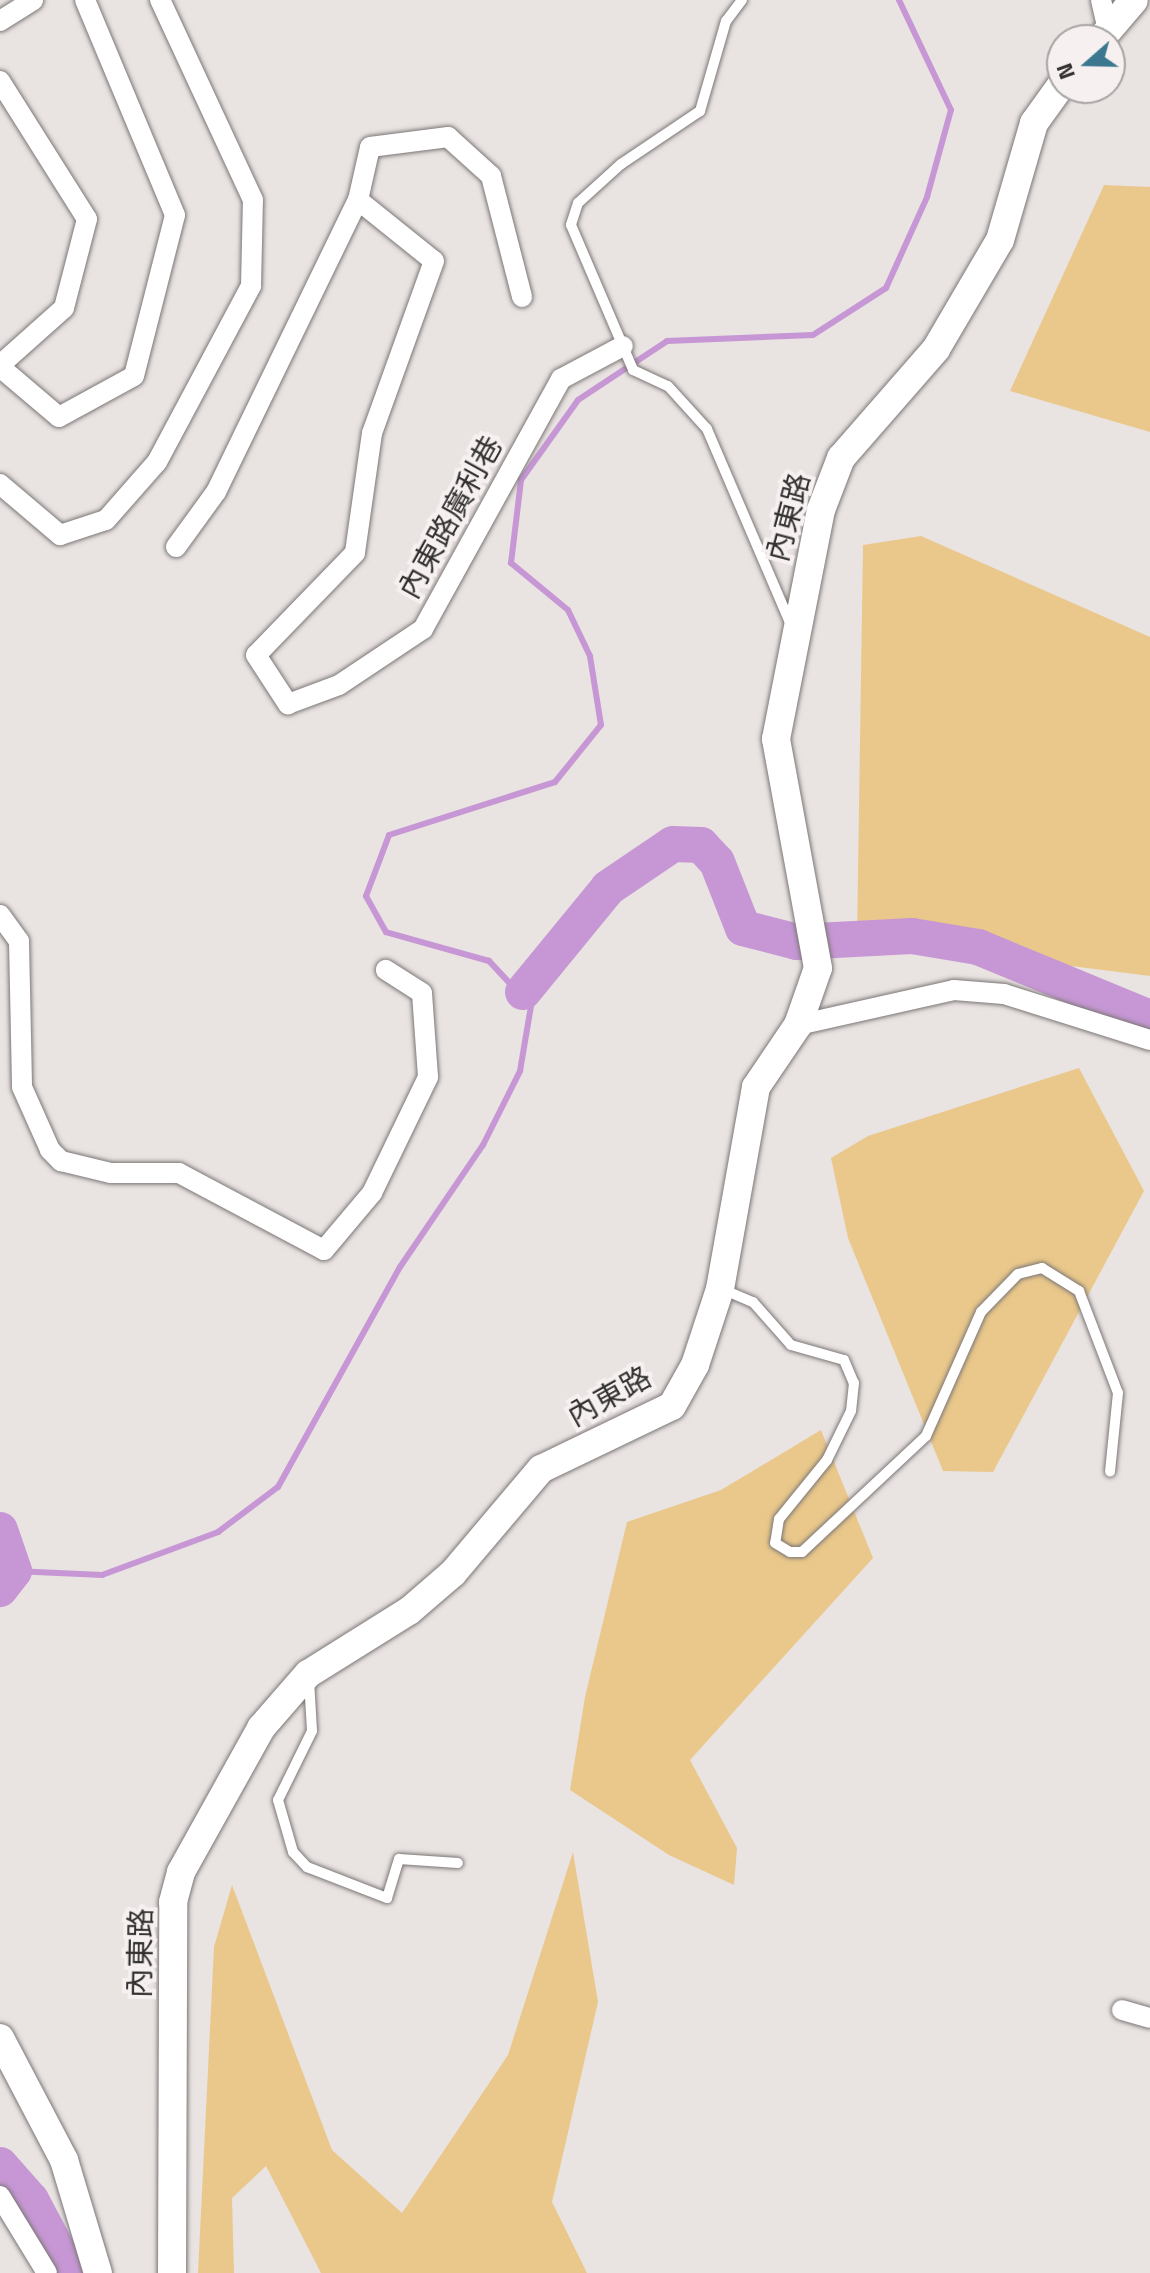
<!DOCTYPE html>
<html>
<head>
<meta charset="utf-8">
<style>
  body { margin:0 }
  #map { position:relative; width:1150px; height:2273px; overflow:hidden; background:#e9e3e2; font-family:"Titillium Web","Noto Sans TC",sans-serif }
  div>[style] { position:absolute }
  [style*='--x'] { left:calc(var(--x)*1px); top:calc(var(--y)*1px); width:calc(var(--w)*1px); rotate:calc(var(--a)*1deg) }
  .green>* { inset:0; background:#eac88b }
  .stream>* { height:6px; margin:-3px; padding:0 3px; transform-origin:3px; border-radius:3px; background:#c697d4 }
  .river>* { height:36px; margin:-18px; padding:0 18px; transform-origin:18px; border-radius:18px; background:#c697d4 }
  .roads { filter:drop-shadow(0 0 2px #7c7776) drop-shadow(0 0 2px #7c7776) }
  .lane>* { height:10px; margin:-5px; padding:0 5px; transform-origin:5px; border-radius:5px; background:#fff }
  .street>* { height:20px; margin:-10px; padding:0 10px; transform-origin:10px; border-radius:10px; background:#fff }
  .secondary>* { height:28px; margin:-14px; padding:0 14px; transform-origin:14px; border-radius:14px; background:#fff }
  span { translate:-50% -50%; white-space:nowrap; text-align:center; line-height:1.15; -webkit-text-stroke:8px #f6f0f0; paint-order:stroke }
  .street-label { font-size:30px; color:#333131 }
  .north { position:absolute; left:1046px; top:24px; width:80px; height:80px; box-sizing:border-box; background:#f6f0f0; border:2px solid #a8a4a4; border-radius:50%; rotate:250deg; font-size:22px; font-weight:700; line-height:32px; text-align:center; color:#333131 }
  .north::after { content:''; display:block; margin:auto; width:28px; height:36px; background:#3b778e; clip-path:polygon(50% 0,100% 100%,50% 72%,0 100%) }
</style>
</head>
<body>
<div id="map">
  <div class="green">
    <i style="clip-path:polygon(1104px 185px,1150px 187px,1150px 432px,1010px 391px)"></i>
    <i style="clip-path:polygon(921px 536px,1150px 637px,1150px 976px,857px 939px,863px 545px)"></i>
    <i style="clip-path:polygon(1079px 1068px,1144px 1191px,993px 1472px,943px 1471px,848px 1238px,831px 1158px,868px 1136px)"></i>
    <i style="clip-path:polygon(821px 1430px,873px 1558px,690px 1760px,737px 1848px,734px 1885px,669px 1855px,570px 1790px,585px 1697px,627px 1522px,721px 1490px)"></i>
    <i style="clip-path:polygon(573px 1852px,598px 2002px,552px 2202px,587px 2273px,321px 2273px,266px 2166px,232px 2198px,234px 2273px,198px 2273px,214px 1947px,232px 1885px,332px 2150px,402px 2213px,508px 2055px)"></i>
  </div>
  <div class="stream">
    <i style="--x:14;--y:1571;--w:88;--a:2.6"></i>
    <i style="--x:102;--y:1575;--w:124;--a:-20.3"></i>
    <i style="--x:218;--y:1532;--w:75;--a:-36.9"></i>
    <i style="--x:278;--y:1487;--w:252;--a:-61"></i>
    <i style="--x:400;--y:1267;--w:148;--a:-55.8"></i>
    <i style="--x:483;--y:1145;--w:83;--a:-63.4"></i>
    <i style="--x:520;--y:1071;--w:66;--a:-80.4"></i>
    <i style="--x:531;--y:1006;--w:62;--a:-133"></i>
    <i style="--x:489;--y:961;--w:107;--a:-164.3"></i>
    <i style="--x:386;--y:932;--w:41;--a:-119.1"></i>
    <i style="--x:366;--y:896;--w:65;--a:-69.3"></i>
    <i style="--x:389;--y:835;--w:174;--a:-17.7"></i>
    <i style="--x:555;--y:782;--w:73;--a:-51.1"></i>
    <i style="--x:601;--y:725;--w:70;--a:-99.1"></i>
    <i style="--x:590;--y:656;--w:51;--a:-115.6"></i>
    <i style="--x:568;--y:610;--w:74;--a:-140.5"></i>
    <i style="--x:511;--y:563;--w:84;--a:-83.1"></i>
    <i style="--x:521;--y:480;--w:98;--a:-54.5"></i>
    <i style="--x:578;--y:400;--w:107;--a:-33.5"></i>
    <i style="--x:667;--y:341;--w:146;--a:-2.4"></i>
    <i style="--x:813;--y:335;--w:87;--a:-32.8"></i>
    <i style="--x:886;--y:288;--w:100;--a:-65.7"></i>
    <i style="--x:927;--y:197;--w:90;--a:-74.6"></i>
    <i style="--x:951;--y:110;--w:122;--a:-115.3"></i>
  </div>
  <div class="river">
    <i style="--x:523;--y:992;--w:134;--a:-50.7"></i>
    <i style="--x:608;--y:888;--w:78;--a:-34.1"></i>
    <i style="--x:673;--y:844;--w:28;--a:2"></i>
    <i style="--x:701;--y:845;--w:23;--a:47"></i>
    <i style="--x:717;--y:862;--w:71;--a:68.5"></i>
    <i style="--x:743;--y:928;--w:56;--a:14.5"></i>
    <i style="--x:797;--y:942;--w:115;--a:-3"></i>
    <i style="--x:912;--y:936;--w:67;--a:9.5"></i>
    <i style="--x:978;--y:947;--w:186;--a:22.4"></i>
    <i style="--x:0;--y:1530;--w:43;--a:71.1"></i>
    <i style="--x:14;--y:1571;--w:23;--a:128"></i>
    <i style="--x:0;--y:2165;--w:47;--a:48.5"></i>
    <i style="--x:31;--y:2200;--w:83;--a:61.9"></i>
  </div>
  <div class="roads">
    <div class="lane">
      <i style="--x:742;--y:0;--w:26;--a:127"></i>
      <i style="--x:726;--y:21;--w:94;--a:106.1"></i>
      <i style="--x:700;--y:111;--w:95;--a:146.1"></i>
      <i style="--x:621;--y:164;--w:58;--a:137.8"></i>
      <i style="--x:578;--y:203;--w:23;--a:108"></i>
      <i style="--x:571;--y:225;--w:158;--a:66.8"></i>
      <i style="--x:633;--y:370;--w:38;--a:25"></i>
      <i style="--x:668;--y:386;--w:58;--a:47.8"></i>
      <i style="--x:707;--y:429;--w:211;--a:66.8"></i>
      <i style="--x:722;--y:1289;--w:34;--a:23"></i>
      <i style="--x:753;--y:1302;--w:57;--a:48.5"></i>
      <i style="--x:791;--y:1345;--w:55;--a:15.8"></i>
      <i style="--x:844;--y:1360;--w:25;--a:67"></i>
      <i style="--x:854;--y:1383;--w:28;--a:96"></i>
      <i style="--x:851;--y:1411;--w:55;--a:116.1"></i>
      <i style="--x:827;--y:1460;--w:76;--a:129.1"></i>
      <i style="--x:779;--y:1519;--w:24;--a:99"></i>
      <i style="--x:775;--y:1543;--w:17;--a:31"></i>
      <i style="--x:790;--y:1552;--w:12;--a:0"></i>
      <i style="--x:802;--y:1552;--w:170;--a:-43.1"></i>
      <i style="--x:926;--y:1436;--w:136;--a:-66.1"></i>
      <i style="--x:981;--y:1312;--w:53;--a:-45.8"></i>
      <i style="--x:1018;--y:1274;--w:25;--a:-14"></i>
      <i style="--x:1042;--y:1268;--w:44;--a:31.9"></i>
      <i style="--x:1079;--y:1291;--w:109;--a:69.1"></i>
      <i style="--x:1118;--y:1393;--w:79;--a:95.8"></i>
      <i style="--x:309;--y:1680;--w:51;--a:86.6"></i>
      <i style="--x:312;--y:1731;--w:77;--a:116.2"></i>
      <i style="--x:278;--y:1800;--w:54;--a:73.9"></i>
      <i style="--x:293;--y:1852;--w:21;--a:47"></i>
      <i style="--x:307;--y:1867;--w:86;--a:21.2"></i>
      <i style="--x:387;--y:1898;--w:41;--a:-72.9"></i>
      <i style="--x:399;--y:1859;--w:59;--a:3.9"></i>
    </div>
    <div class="street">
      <i style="--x:1101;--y:0;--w:31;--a:77"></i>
      <i style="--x:0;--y:21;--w:39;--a:-32"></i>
      <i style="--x:0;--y:81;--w:163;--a:57.8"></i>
      <i style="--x:87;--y:219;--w:92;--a:104.5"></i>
      <i style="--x:64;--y:308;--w:86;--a:138.3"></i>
      <i style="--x:358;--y:200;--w:54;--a:-77.2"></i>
      <i style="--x:370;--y:147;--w:79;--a:-7.3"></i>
      <i style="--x:448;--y:137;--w:58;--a:42.2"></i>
      <i style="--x:491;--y:176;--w:125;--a:75.6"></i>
      <i style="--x:0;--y:367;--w:77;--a:40.3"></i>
      <i style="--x:59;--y:417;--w:85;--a:-28.7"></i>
      <i style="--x:134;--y:376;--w:166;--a:-75.7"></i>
      <i style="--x:175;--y:215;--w:233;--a:-112.7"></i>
      <i style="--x:0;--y:484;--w:79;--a:40.4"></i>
      <i style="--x:60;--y:535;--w:48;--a:-18.1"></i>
      <i style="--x:106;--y:520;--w:77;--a:-48.7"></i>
      <i style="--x:157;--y:462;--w:200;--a:-61.9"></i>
      <i style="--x:251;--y:286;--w:86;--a:-88.7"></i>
      <i style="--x:253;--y:200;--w:221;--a:-114.9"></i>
      <i style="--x:176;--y:547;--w:68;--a:-54"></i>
      <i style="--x:216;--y:492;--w:325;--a:-64.1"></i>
      <i style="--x:358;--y:200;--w:97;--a:38.8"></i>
      <i style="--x:434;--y:261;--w:183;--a:109.8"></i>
      <i style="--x:372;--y:433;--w:121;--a:98.1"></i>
      <i style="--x:355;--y:553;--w:142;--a:134.1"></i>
      <i style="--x:256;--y:655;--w:59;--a:56.9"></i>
      <i style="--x:288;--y:704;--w:54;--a:-20.4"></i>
      <i style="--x:339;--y:685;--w:101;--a:-33.7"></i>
      <i style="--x:423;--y:629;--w:286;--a:-61.1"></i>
      <i style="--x:561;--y:379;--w:70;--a:-28"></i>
      <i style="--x:0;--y:915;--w:32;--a:54"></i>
      <i style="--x:19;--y:941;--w:146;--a:88.8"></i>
      <i style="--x:22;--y:1087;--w:69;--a:66"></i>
      <i style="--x:50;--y:1150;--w:16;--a:45"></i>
      <i style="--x:61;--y:1161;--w:51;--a:13.5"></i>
      <i style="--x:111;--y:1173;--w:68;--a:0"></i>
      <i style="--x:179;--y:1173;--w:164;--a:28"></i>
      <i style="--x:324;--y:1250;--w:75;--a:-49.9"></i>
      <i style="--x:372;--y:1193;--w:129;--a:-64.2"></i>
      <i style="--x:428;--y:1077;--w:84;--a:-94.1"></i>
      <i style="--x:422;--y:993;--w:43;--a:-147.4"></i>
      <i style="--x:798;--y:1025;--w:160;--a:-12.6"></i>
      <i style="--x:954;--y:990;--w:50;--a:4.6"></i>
      <i style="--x:1004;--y:994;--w:153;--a:17.5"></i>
      <i style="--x:1122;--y:2010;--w:29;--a:16"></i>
      <i style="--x:0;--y:2196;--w:90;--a:58.6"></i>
    </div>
    <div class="secondary">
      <i style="--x:1100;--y:40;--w:52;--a:-49.6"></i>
      <i style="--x:0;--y:2038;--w:138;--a:62.3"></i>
      <i style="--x:64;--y:2160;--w:118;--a:73.3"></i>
      <i style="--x:172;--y:2273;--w:371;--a:-89.8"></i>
      <i style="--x:173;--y:1902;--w:31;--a:-75"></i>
      <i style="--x:181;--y:1872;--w:165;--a:-60.9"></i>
      <i style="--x:261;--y:1728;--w:72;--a:-49"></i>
      <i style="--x:308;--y:1674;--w:119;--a:-32"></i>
      <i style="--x:409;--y:1611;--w:58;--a:-40.8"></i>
      <i style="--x:453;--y:1573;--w:136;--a:-49.8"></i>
      <i style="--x:541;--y:1469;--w:145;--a:-25.7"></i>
      <i style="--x:672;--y:1406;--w:47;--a:-60.7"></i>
      <i style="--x:695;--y:1365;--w:80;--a:-71.8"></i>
      <i style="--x:720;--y:1289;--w:205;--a:-79.9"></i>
      <i style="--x:756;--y:1087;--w:75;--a:-55.9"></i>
      <i style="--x:798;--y:1025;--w:60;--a:-70.7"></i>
      <i style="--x:818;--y:968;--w:233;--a:-100.4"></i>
      <i style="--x:776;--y:739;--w:233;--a:-78.9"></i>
      <i style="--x:821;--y:510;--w:56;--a:-69"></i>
      <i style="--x:841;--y:458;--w:145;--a:-48.9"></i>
      <i style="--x:936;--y:349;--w:126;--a:-59.6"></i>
      <i style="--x:1000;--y:240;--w:122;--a:-73.8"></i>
      <i style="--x:1034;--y:123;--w:48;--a:-54.3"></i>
    </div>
  </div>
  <div class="street-label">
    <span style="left:450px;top:517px;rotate:-61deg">內東路廣利巷</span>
    <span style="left:788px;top:517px;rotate:-75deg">內東路</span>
    <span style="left:609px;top:1396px;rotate:-29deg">內東路</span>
    <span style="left:140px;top:1953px;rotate:-89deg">內東路</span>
  </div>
  <div class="north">N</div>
</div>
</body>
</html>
